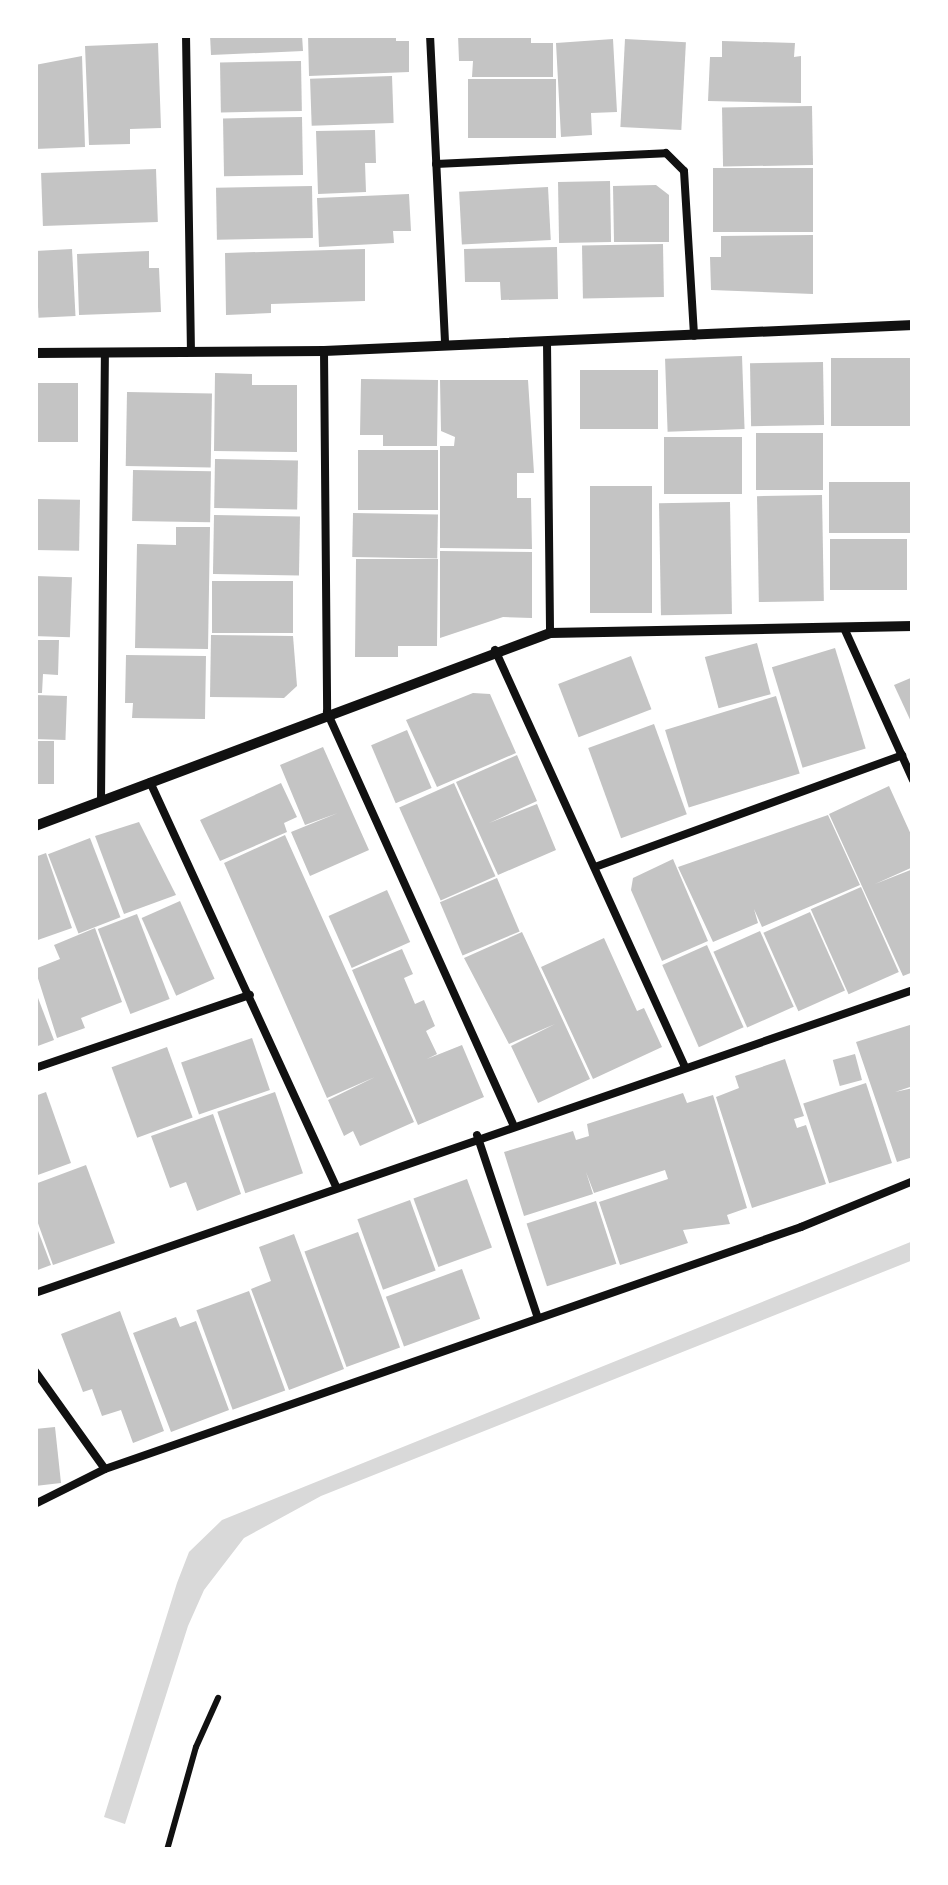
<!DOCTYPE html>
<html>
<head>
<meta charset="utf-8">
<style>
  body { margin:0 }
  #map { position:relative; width:948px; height:1885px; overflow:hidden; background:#fff; font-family:"Roboto Serif",serif }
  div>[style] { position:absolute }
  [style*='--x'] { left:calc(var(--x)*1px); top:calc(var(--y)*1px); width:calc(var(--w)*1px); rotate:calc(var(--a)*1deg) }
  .water>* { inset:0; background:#d9d9d9 }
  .building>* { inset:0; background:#c4c4c4; transform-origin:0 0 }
  .path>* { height:6px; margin:-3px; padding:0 3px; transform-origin:3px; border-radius:3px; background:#111 }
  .service>* { height:8px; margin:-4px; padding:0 4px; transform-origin:4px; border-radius:4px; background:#111 }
  .minor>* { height:10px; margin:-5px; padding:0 5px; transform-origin:5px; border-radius:5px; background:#111 }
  span { translate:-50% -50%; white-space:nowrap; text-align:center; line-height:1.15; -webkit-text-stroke:10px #fff; paint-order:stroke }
  .frame { position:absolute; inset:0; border:38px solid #fff; pointer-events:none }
</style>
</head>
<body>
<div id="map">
  <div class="water">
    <i style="clip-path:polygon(913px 1241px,913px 1260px,321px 1496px,244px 1538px,204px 1590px,188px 1626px,125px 1824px,104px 1817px,177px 1583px,189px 1552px,222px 1520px)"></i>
  </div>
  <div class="building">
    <i style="clip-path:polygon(210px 35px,302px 35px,303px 51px,211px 55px)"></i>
    <i style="clip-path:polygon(308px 35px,396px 35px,396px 41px,409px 41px,409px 72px,309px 76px)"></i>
    <i style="clip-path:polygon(458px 35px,531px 35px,531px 43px,553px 43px,553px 77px,472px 77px,473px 61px,459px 61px)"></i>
    <i style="clip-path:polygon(613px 39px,617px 112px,591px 113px,592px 135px,561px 137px,556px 43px)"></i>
    <i style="left:625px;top:39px;width:61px;height:88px;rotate:3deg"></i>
    <i style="clip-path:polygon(722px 41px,795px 43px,794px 57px,801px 56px,801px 103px,708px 101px,710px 57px,722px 57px)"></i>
    <i style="clip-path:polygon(158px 43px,161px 128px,130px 129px,130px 144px,89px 145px,85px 46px)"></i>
    <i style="clip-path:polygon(82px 56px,85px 147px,35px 149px,35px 65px)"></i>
    <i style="left:301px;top:61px;width:50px;height:81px;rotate:89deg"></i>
    <i style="left:392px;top:76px;width:47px;height:82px;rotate:88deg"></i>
    <i style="left:556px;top:79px;width:59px;height:88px;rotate:90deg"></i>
    <i style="left:812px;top:106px;width:59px;height:90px;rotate:89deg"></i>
    <i style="left:302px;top:117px;width:58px;height:79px;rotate:89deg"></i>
    <i style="clip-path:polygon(375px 130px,376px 163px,365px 163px,366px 192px,318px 194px,316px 131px)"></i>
    <i style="left:813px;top:168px;width:64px;height:100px;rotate:90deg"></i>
    <i style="left:156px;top:169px;width:53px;height:115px;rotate:88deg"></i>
    <i style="left:610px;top:181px;width:61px;height:52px;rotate:89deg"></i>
    <i style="clip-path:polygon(656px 185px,669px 195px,669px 242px,614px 242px,613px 186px)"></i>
    <i style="left:312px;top:186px;width:52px;height:96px;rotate:89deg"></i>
    <i style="left:548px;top:187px;width:53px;height:89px;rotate:87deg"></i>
    <i style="clip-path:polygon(409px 194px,411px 231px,393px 231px,394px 243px,319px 247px,317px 198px)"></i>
    <i style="clip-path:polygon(813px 235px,813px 294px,711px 290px,710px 257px,721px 257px,721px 236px)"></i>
    <i style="left:663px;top:244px;width:53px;height:81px;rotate:89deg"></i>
    <i style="clip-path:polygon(557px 247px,558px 299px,501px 300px,500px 282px,465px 282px,464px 249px)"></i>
    <i style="left:72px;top:249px;width:67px;height:37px;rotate:87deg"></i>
    <i style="clip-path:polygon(365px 249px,365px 301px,271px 304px,271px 313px,226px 315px,225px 253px)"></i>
    <i style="clip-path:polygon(149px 251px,149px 268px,159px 268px,161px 312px,79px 315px,77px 254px)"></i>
    <i style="left:742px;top:356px;width:73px;height:77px;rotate:88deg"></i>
    <i style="left:831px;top:358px;width:81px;height:68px"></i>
    <i style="left:823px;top:362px;width:63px;height:73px;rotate:89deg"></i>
    <i style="left:658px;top:370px;width:59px;height:78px;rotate:90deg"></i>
    <i style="clip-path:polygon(215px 373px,252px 374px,252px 385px,297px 385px,297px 452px,214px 451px)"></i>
    <i style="clip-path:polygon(361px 379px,438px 380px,437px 446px,383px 446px,383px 435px,360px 435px)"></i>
    <i style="clip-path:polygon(440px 380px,528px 380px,534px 473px,517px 473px,517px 498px,531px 498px,532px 549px,440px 548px,440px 446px,454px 446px,455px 437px,441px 431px)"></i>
    <i style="left:35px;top:383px;width:43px;height:59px"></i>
    <i style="left:127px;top:392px;width:85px;height:74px;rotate:1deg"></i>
    <i style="left:756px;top:433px;width:67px;height:57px"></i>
    <i style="left:742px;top:437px;width:57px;height:78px;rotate:90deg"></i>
    <i style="left:358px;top:450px;width:80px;height:60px"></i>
    <i style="left:215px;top:459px;width:83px;height:49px;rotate:1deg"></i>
    <i style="left:133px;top:470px;width:78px;height:51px;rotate:1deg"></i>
    <i style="left:829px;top:482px;width:82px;height:51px"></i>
    <i style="left:590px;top:486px;width:62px;height:127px"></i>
    <i style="left:822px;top:495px;width:106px;height:65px;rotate:89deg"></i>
    <i style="left:35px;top:499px;width:45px;height:51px;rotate:1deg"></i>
    <i style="left:730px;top:502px;width:112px;height:71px;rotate:89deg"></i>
    <i style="left:353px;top:513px;width:85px;height:44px;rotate:1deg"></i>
    <i style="left:214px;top:515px;width:86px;height:59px;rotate:1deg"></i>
    <i style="clip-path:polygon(176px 527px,210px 527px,208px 649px,135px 648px,137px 544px,176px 545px)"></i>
    <i style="left:830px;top:539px;width:77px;height:51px"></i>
    <i style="clip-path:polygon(440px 551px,532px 552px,532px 618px,503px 617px,440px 638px)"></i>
    <i style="clip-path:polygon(356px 559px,438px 559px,437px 646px,398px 646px,398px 657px,355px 657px)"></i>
    <i style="left:35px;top:576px;width:37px;height:60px;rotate:2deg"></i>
    <i style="left:212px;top:581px;width:81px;height:52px"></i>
    <i style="clip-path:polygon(211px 635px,293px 636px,297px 686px,284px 698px,210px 697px)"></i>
    <i style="clip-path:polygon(35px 640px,59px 640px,58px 675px,43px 674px,42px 693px,35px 693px)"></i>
    <i style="left:757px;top:643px;width:53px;height:54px;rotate:75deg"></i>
    <i style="left:835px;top:648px;width:105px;height:66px;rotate:73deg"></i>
    <i style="clip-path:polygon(126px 655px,206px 656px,205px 719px,132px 718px,133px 703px,125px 703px)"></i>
    <i style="left:631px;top:656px;width:57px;height:78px;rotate:69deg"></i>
    <i style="clip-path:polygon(913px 677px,913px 726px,894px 685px)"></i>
    <i style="clip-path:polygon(473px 693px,490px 694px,516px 753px,437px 787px,406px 720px)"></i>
    <i style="left:35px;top:695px;width:32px;height:44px;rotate:2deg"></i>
    <i style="left:776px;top:696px;width:81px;height:116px;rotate:73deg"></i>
    <i style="left:654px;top:724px;width:96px;height:70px;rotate:70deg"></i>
    <i style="left:407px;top:730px;width:63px;height:39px;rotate:67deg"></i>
    <i style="left:35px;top:741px;width:19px;height:43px"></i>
    <i style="clip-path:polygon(323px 747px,369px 850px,310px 876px,291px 832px,338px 813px,305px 825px,280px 765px)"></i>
    <i style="clip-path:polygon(517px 755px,537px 801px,489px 823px,537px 804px,556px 850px,498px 875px,456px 782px)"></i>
    <i style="clip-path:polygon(281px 783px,297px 817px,284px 823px,287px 832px,220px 861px,200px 820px)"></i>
    <i style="left:454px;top:783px;width:102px;height:60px;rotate:66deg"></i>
    <i style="clip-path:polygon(889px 786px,913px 839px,913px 867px,875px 884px,913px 869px,913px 972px,903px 976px,829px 814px)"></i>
    <i style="clip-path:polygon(828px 815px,860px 885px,762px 927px,754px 909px,758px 923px,713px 942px,678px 867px)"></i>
    <i style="clip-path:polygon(139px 822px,176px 895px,124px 914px,95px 836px)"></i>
    <i style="clip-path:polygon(285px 835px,414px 1122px,360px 1146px,353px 1131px,344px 1136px,328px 1100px,375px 1077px,327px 1098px,224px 863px)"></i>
    <i style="left:90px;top:838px;width:85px;height:45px;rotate:69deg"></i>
    <i style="clip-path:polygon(46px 853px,72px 928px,35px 941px,35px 857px)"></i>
    <i style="clip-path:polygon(673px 859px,708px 941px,662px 961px,631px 890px,633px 878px)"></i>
    <i style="left:497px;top:878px;width:58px;height:62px;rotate:67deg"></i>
    <i style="left:861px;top:887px;width:93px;height:55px;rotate:66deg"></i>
    <i style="left:387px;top:890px;width:57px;height:64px;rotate:66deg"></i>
    <i style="left:180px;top:901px;width:85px;height:42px;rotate:66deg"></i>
    <i style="left:810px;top:912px;width:86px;height:51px;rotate:66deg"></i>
    <i style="left:137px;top:914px;width:91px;height:42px;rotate:69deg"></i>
    <i style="clip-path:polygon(95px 928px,122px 1002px,81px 1018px,85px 1028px,57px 1038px,35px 969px,60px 959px,54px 945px)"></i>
    <i style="left:760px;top:931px;width:83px;height:51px;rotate:66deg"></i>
    <i style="clip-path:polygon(522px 932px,590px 1079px,538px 1103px,511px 1046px,555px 1024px,509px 1044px,464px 958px)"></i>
    <i style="clip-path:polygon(604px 938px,637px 1011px,644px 1008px,662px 1047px,593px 1079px,541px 967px)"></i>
    <i style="left:707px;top:945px;width:90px;height:49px;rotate:66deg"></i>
    <i style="clip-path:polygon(402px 949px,413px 974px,404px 978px,415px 1004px,424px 1000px,435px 1026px,426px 1031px,437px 1054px,427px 1059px,462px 1045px,484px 1097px,418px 1125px,352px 970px)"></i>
    <i style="clip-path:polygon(35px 990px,54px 1040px,35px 1047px)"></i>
    <i style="clip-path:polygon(913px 1024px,913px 1086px,895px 1092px,913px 1088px,913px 1157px,897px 1162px,856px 1042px)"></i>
    <i style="left:252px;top:1038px;width:55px;height:75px;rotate:71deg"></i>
    <i style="left:167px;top:1047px;width:75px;height:59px;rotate:70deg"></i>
    <i style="left:855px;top:1054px;width:27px;height:23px;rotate:75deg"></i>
    <i style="clip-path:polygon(785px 1059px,804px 1116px,794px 1119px,797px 1128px,806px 1125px,826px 1184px,752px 1208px,716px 1097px,739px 1088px,735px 1076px)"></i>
    <i style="left:866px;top:1083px;width:84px;height:66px;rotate:72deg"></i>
    <i style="clip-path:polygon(46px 1092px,71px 1163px,35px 1176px,35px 1096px)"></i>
    <i style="left:275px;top:1092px;width:86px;height:61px;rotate:71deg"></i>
    <i style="clip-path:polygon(683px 1093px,687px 1103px,713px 1095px,747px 1208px,727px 1215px,730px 1224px,683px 1230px,688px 1243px,620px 1265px,599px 1202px,668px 1179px,665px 1170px,594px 1193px,586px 1172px,593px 1194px,524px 1216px,504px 1152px,573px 1131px,576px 1140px,589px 1136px,587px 1124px)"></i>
    <i style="clip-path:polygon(213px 1114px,241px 1194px,197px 1211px,186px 1182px,170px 1188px,151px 1136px)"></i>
    <i style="clip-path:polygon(86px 1165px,115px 1243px,53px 1265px,35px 1215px,35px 1184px)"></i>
    <i style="left:467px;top:1179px;width:73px;height:57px;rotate:70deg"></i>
    <i style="left:410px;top:1200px;width:75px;height:56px;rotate:70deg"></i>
    <i style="left:596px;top:1201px;width:66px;height:73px;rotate:72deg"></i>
    <i style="clip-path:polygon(35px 1223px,51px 1265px,35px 1271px)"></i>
    <i style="left:358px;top:1232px;width:123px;height:57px;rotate:70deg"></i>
    <i style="clip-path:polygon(294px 1234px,344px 1369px,289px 1390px,251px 1289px,271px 1281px,259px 1247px)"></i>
    <i style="left:462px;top:1269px;width:53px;height:81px;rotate:70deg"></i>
    <i style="left:249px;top:1291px;width:106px;height:56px;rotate:70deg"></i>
    <i style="clip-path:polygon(120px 1311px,164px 1431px,133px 1443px,121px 1410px,102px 1416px,92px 1389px,83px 1392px,61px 1334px)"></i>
    <i style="clip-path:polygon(176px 1317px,180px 1327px,196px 1321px,229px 1410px,171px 1432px,133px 1333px)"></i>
    <i style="clip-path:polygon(55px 1427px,61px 1483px,35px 1486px,35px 1429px)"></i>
  </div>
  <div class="path">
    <i style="--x:167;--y:1850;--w:107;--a:-74.3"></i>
    <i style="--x:196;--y:1747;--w:54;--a:-65.8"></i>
  </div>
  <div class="service">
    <i style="--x:186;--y:35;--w:316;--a:89.1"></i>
    <i style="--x:430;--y:35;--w:310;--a:87.2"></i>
    <i style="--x:436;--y:164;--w:230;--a:-2.7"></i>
    <i style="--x:666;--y:153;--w:25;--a:45"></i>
    <i style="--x:684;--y:171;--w:165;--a:86.5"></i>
    <i style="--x:547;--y:342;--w:291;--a:89.4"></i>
    <i style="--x:324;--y:351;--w:361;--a:89.5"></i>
    <i style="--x:327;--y:712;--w:451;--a:65.7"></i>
    <i style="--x:844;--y:628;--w:167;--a:65.6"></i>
    <i style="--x:495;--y:650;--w:457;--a:65.5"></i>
    <i style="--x:150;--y:782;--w:443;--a:65.3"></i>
    <i style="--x:101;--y:801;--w:447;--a:-89.5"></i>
    <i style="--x:595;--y:867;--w:327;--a:-20"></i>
    <i style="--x:35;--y:1068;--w:227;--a:-18.8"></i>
    <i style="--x:477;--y:1135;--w:190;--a:71.6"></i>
    <i style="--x:35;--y:1293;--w:929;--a:-19.04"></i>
    <i style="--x:35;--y:1371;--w:120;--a:54.5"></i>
    <i style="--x:35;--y:1504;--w:78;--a:-26.6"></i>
    <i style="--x:105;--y:1469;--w:737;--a:-19.17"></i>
    <i style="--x:801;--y:1227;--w:121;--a:-22.3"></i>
  </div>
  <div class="minor">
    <i style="--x:35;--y:353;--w:289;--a:-0.4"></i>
    <i style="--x:324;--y:351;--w:590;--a:-2.53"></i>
    <i style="--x:35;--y:826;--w:550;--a:-20.54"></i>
    <i style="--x:550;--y:633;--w:363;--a:-1.1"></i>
  </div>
  <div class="frame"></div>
</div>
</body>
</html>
